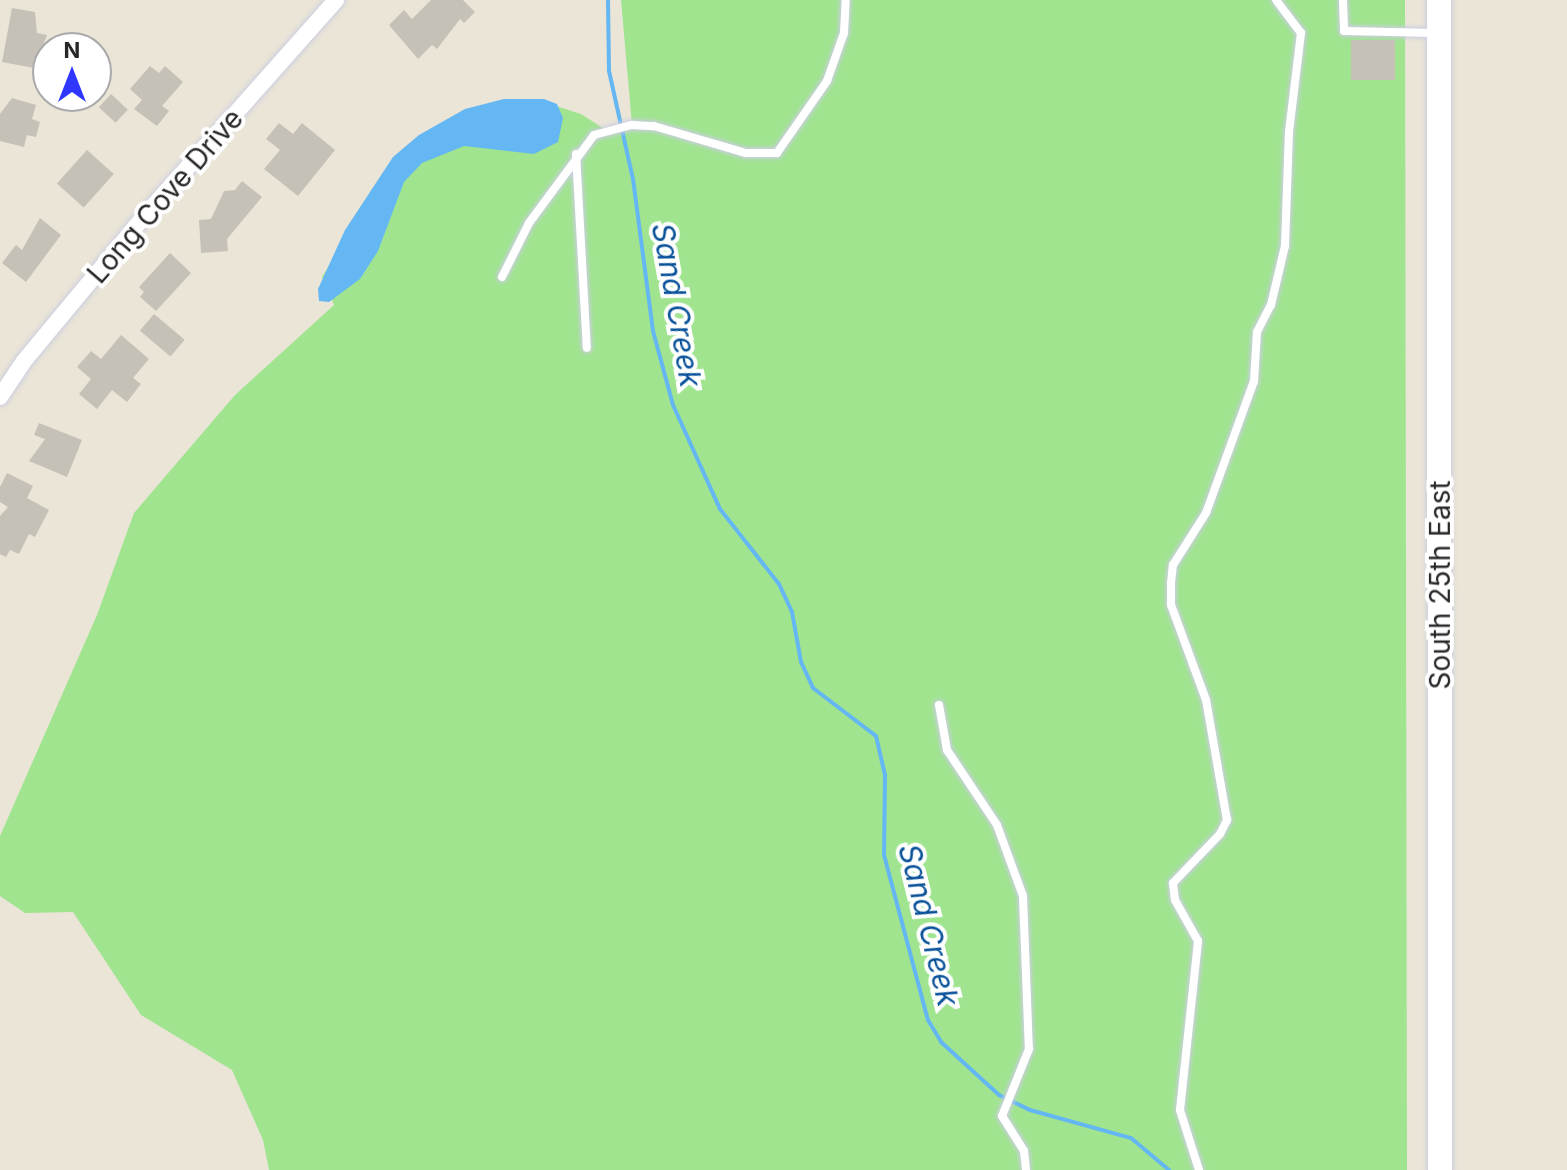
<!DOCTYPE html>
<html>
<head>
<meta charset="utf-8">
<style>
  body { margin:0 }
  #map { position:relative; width:1567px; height:1170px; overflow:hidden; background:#eae5d7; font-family:Inter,sans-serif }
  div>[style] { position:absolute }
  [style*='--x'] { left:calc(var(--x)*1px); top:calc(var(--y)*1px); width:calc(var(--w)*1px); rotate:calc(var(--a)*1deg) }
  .green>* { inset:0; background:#a0e490 }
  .water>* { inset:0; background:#64b7f2 }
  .stream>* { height:4px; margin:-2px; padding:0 2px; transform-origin:2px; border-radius:2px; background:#64b7f2 }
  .building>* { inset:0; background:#c5c1b7; transform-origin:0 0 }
  .roads { filter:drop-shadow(0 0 2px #cccde1) drop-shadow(0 0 2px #cccde1) }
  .lane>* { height:8px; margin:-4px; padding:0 4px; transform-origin:4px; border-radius:4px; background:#fff }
  .street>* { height:16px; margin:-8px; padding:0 8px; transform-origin:8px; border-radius:8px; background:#fff }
  .secondary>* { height:24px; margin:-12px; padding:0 12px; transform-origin:12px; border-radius:12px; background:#fff }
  span { translate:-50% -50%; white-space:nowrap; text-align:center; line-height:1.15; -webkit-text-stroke:8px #fff; paint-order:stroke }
  .street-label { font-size:28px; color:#272727 }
  .water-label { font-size:30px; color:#095299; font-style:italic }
  .north { position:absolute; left:32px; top:32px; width:80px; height:80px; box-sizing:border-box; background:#fff; border:2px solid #a9a9a9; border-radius:50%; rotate:0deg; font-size:22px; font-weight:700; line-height:32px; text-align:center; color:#272727 }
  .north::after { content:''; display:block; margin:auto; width:28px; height:36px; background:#2f37ff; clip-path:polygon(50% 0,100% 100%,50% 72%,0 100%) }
</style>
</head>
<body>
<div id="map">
  <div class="green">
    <i style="clip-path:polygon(621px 0,1405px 0,1407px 1170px,269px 1170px,263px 1140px,232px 1070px,141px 1015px,73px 912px,25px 913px,0 896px,0 836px,97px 615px,134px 513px,235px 395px,334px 305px,322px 277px,385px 174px,540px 101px,581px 114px,606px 130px,632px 125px)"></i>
  </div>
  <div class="water">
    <i style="clip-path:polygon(504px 99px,544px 99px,557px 104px,563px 118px,558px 142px,534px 154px,464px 146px,422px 163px,404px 182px,378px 251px,360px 279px,329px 302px,319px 301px,318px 289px,345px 230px,393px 157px,419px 135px,465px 109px)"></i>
  </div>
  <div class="stream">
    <i style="--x:608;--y:0;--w:71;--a:89.2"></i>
    <i style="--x:609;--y:71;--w:111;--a:77.5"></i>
    <i style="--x:633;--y:179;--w:153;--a:82.5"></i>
    <i style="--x:653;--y:331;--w:77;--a:74.9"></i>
    <i style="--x:673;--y:405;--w:114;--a:65.7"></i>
    <i style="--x:720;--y:509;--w:95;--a:51.8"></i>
    <i style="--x:779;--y:584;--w:31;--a:65"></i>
    <i style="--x:792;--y:612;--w:51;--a:79.8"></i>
    <i style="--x:801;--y:662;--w:29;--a:65"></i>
    <i style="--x:813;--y:688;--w:79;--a:37.3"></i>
    <i style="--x:876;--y:736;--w:40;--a:77"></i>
    <i style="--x:885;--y:775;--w:80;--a:90.7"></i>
    <i style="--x:884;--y:855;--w:171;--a:75.1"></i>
    <i style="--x:928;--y:1020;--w:26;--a:59"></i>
    <i style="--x:941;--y:1042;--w:79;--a:42.4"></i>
    <i style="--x:999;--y:1095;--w:34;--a:26"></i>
    <i style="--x:1030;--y:1110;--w:105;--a:15.5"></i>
    <i style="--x:1131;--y:1138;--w:50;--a:40.1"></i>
  </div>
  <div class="building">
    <i style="clip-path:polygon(431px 0,463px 0,475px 12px,464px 23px,460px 19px,437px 49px,432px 45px,418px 59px,389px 25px,404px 10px,412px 19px)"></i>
    <i style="clip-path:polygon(12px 8px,35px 12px,37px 33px,47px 35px,34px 68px,2px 62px)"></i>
    <i style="left:1351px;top:40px;width:44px;height:40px"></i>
    <i style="clip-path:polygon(150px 66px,159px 73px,165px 66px,183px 82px,162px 106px,169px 111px,157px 126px,134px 109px,142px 100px,130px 89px)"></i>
    <i style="left:111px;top:94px;width:23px;height:18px;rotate:43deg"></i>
    <i style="clip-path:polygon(12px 98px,36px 105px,32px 119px,40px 122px,36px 137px,27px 135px,24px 147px,0 141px,0 114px)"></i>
    <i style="clip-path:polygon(279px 123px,293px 134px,302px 123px,335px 150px,298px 196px,264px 169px,280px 150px,266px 139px)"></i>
    <i style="left:87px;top:150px;width:36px;height:45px;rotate:42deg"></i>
    <i style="clip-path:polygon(242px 181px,262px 197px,227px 239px,228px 251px,201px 253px,199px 220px,211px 219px,224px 191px,235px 190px)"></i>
    <i style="clip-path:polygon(40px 218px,61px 235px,26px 282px,2px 263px,16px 245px,22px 250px)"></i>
    <i style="clip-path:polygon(170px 253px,191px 273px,156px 311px,140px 297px,144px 292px,139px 287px)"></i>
    <i style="left:154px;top:314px;width:40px;height:22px;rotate:40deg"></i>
    <i style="clip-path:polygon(121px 335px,149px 359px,133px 378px,141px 384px,127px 402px,112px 390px,97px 409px,79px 394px,91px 379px,77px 367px,91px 351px,101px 359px)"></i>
    <i style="clip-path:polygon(39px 423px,82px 440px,67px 477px,29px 461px,45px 439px,34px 435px)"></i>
    <i style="clip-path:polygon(7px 473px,33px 486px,27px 498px,49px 510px,35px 537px,29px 534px,19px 554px,10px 550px,6px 557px,0 554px,0 516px,8px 507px,0 502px,0 487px)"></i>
  </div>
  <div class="roads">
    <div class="lane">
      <i style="--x:1343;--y:0;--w:31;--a:88"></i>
      <i style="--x:1344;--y:31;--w:92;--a:1.2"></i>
      <i style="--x:576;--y:154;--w:194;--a:86.8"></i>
      <i style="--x:502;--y:277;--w:60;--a:-63.4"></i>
      <i style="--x:529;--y:223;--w:109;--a:-53.5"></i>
      <i style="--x:594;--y:135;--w:39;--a:-15"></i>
      <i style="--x:632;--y:125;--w:22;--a:3"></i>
      <i style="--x:654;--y:126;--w:96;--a:16.4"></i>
      <i style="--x:746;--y:153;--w:31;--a:0"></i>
      <i style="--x:777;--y:153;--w:88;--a:-55.2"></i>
      <i style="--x:827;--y:81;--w:51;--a:-70.5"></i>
      <i style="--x:844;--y:33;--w:33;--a:-87"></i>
      <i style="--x:939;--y:705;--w:46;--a:79.9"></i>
      <i style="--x:947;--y:750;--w:90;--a:56.3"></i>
      <i style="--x:997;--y:825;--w:76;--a:69.9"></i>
      <i style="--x:1023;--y:896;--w:153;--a:87.8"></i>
      <i style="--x:1029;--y:1049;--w:72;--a:111.9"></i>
      <i style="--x:1002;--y:1116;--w:41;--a:57.8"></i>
      <i style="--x:1024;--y:1151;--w:19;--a:84"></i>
      <i style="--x:1199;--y:1170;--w:63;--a:-107.6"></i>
      <i style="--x:1180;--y:1110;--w:170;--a:-83.9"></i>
      <i style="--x:1198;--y:941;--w:47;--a:-119.3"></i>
      <i style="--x:1175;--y:900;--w:17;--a:-97"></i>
      <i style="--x:1173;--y:883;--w:68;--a:-46.2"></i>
      <i style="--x:1220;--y:834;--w:16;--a:-63"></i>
      <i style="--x:1227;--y:820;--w:122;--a:-99.9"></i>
      <i style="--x:1206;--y:700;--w:101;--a:-110.2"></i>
      <i style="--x:1171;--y:605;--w:22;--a:-90"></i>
      <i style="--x:1171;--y:583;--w:18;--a:-84"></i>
      <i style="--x:1173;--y:565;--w:62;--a:-57.6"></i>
      <i style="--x:1206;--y:513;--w:140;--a:-70"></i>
      <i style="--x:1254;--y:381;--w:49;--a:-86.5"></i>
      <i style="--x:1257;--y:332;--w:30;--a:-63"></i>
      <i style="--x:1271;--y:305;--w:61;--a:-76.7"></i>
      <i style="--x:1285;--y:246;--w:114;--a:-88"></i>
      <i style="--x:1289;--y:132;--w:100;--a:-83.1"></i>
      <i style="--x:1301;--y:33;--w:41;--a:-127.1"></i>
    </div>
    <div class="street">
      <i style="--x:0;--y:397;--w:43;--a:-56.3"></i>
      <i style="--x:24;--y:361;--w:192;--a:-50.3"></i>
      <i style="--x:147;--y:213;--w:285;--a:-48.4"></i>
    </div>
    <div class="secondary">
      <i style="--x:1439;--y:0;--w:1170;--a:89.95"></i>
    </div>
  </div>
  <div class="street-label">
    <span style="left:165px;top:196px;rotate:-49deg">Long Cove Drive</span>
    <span style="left:1440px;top:585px;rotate:-90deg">South 25th East</span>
  </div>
  <div class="water-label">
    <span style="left:677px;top:305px;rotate:80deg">Sand Creek</span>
    <span style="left:929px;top:925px;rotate:76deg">Sand Creek</span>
  </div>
  <div class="north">N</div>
</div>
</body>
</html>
